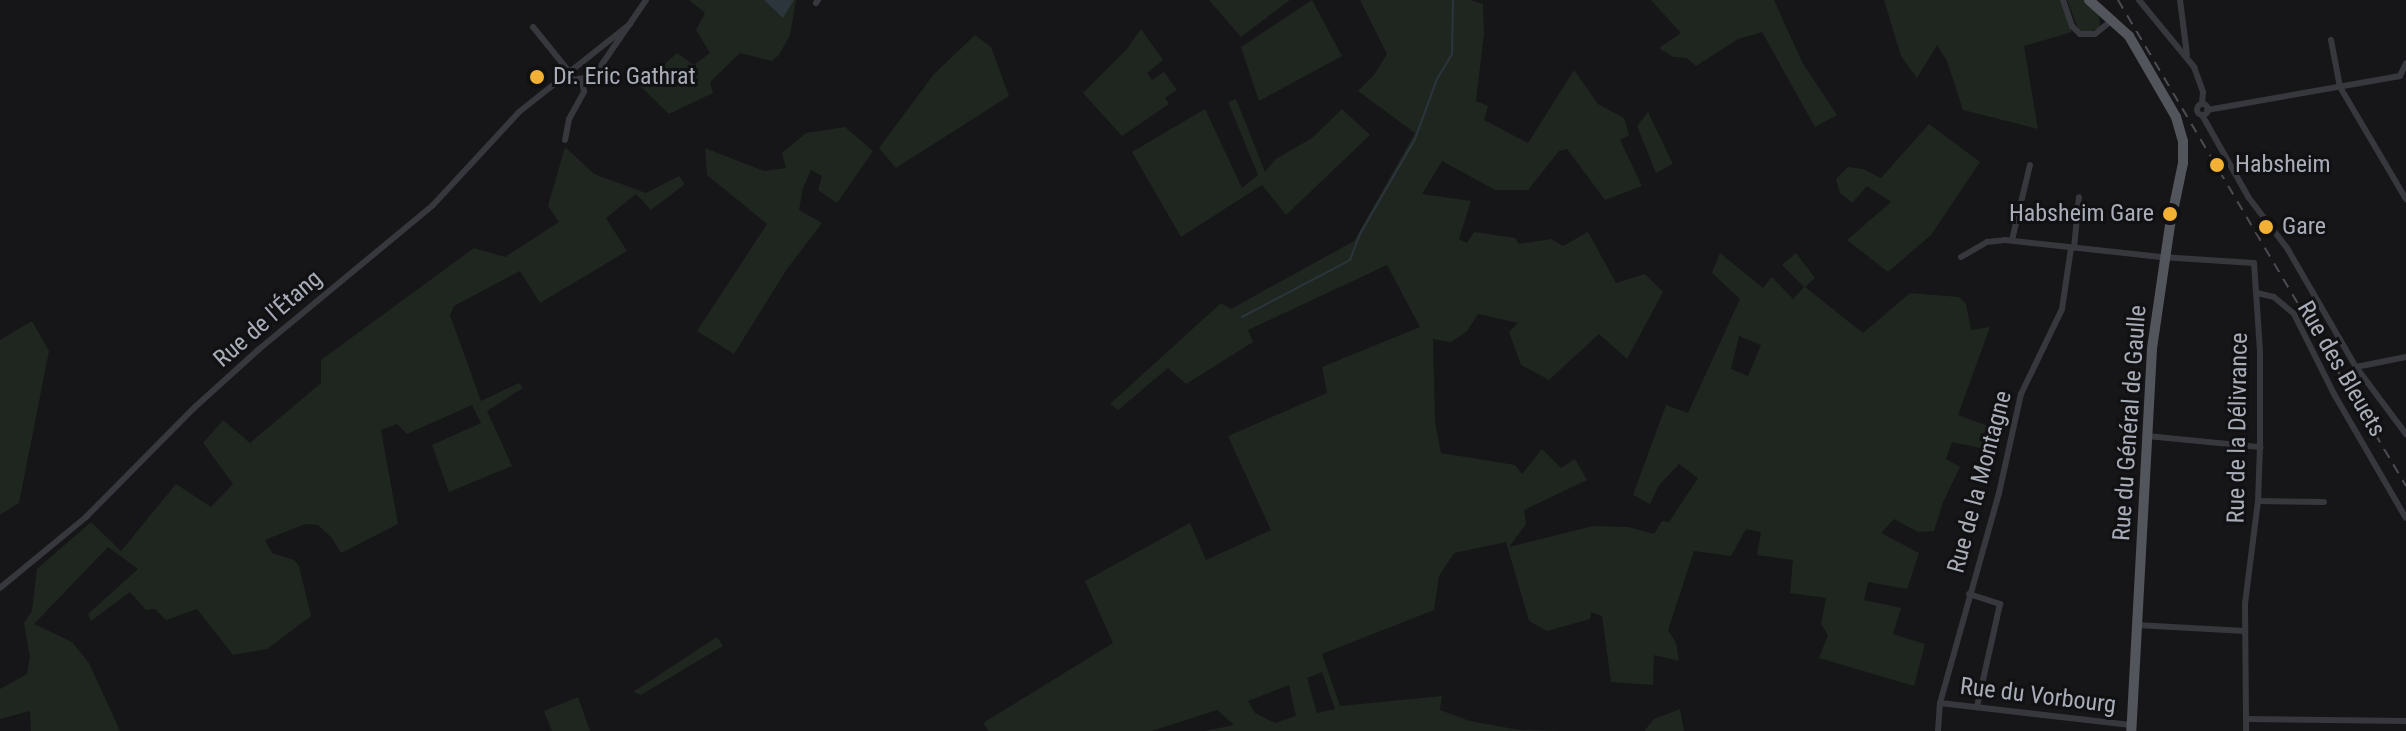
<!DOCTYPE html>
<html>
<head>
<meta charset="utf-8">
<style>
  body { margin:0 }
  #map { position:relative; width:2406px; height:731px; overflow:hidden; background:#161618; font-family:"Roboto Condensed",sans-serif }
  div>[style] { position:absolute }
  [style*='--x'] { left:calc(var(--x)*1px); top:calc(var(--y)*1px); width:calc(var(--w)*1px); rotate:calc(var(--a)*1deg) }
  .green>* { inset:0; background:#1e261f }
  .water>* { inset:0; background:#2c353c }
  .stream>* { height:2px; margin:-1px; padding:0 1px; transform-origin:1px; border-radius:1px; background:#2c353c }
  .minor>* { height:6px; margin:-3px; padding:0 3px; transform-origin:3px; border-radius:3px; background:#37383d }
  .minor>.ring { margin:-3px; padding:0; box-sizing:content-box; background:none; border:6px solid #37383d; border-radius:50% }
  .primary>* { height:10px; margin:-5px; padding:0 5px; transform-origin:5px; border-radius:5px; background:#53555c }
  .rail>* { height:2px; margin-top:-1px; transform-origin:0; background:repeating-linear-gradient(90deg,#4a4c52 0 10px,transparent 0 18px) }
  .dots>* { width:22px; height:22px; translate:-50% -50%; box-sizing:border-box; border:4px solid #111113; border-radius:50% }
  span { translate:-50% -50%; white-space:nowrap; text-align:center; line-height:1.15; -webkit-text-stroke:6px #111113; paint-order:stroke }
  .poi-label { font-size:24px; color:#a8adb8 }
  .left { translate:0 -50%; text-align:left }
  .right { translate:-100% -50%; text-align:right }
  .street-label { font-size:24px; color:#a8adb8 }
</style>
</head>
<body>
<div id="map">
  <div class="green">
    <i style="clip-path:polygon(689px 0,796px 0,790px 35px,779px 55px,772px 61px,740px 53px,710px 82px,713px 93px,669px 114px,640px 86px,677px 53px,694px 65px,710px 53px,696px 30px,705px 13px)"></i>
    <i style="clip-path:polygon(1209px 0,1290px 0,1241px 37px)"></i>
    <i style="clip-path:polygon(1312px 0,1342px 56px,1259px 101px,1241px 47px)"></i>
    <i style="clip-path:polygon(evenodd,1360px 0,1471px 0,1483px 4px,1484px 33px,1476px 101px,1488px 106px,1484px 120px,1528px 143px,1574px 70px,1598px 104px,1624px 118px,1629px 135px,1620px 140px,1642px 186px,1605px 200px,1567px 149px,1559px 151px,1528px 190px,1495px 190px,1442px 161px,1422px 194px,1471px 201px,1459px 239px,1467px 243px,1474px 232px,1515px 238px,1519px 244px,1551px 239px,1563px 246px,1588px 232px,1616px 283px,1645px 274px,1663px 292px,1627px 359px,1599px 334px,1549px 380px,1521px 365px,1509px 332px,1518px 323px,1478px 314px,1467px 331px,1451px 342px,1433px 339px,1435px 422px,1441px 453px,1515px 465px,1522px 474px,1542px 449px,1561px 468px,1575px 459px,1587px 480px,1524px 510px,1526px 524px,1509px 547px,1593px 526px,1628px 527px,1654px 534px,1662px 521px,1669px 522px,1698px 478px,1679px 464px,1659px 485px,1650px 504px,1633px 495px,1666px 405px,1688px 413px,1740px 299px,1712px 273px,1720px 253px,1763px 288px,1772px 277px,1793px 299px,1804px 287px,1782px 265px,1796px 253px,1815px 278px,1805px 287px,1863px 333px,1910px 293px,1959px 297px,1966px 304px,1971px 330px,1990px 327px,1958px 415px,2004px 432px,1999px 452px,1952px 442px,1946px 459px,1960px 467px,1943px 502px,1934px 531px,1918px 532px,1894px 519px,1881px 533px,1919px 553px,1907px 589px,1868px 582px,1864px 600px,1901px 608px,1893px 634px,1925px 644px,1914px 686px,1819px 658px,1828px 635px,1821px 624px,1826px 598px,1790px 593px,1793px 560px,1757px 555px,1761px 532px,1746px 529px,1731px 556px,1694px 551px,1668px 630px,1676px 643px,1679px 661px,1654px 655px,1653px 685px,1611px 682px,1602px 616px,1591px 612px,1590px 619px,1547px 631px,1529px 621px,1506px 542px,1454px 553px,1439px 576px,1434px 610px,1322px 654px,1340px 706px,1442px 696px,1440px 710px,1470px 721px,1519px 730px,1560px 731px,1205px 731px,1234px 725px,1217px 710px,1152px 731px,989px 731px,983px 723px,1113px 643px,1085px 581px,1190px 523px,1206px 560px,1271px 530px,1228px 436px,1327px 393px,1322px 367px,1420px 327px,1387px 265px,1248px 330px,1253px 342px,1186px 384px,1168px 368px,1118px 410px,1110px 404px,1221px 303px,1231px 309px,1354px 241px,1415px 133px,1358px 91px,1374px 75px,1387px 54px,1360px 0,1739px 336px,1761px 345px,1748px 376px,1731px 369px,1739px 336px,1360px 0,1322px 672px,1335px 709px,1317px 713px,1307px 678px,1322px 672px,1360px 0,1289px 685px,1296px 716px,1275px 723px,1255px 713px,1248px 701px,1289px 685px)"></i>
    <i style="clip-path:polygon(1651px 0,1774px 0,1802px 62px,1837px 115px,1815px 127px,1762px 32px,1738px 39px,1696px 66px,1687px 58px,1673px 57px,1659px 48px,1681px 33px)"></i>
    <i style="clip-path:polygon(1884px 0,2060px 0,2072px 32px,2024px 46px,2038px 129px,1963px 110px,1947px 61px,1937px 45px,1917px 78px,1901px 56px)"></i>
    <i style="clip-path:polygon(2067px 0,2084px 0,2099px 15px,2100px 28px,2085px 33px,2079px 31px)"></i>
    <i style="clip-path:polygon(1141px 29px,1163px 60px,1147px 73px,1152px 80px,1164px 72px,1177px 90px,1165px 98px,1169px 104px,1122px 136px,1083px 93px,1127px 49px)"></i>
    <i style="clip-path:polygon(975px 35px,991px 47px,1009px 96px,896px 168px,879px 148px,934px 74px)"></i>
    <i style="clip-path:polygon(1236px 99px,1265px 172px,1276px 159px,1312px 138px,1342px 109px,1370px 135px,1286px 215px,1262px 185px,1181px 237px,1132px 152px,1205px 109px,1242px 188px,1258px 175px,1228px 102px)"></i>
    <i style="clip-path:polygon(1648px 112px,1673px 164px,1656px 173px,1637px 126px)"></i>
    <i style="clip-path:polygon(1929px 124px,1980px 162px,1931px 235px,1888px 272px,1847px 240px,1891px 202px,1867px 186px,1852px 203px,1840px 193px,1836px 179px,1848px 167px,1863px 169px,1881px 178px)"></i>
    <i style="clip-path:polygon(845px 127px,873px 151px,837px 203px,818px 190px,822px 176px,811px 170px,803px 188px,799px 210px,822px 223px,787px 269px,734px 354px,697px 331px,767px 224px,707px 175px,705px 148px,764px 171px,786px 168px,782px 153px,806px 133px)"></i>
    <i style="clip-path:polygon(565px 147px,594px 174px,646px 193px,679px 176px,685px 184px,651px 210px,636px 194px,606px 218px,627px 251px,540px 303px,520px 271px,454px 306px,450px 315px,481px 401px,519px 383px,523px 388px,487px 411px,512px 466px,449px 492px,432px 445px,481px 423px,472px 405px,407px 434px,397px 424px,381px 430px,398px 524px,341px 553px,332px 538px,318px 525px,305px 524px,265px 540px,272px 553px,294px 560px,299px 566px,311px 616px,267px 649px,233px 655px,197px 609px,166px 620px,155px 609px,146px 610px,130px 592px,91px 621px,88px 614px,138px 569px,108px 547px,34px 624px,72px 642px,89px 663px,120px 731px,31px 731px,30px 711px,0 719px,0 689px,27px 674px,30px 657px,24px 623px,32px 611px,37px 569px,91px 522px,121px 551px,176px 484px,211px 507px,233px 484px,203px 443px,223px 420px,250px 443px,321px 383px,321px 360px,474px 248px,505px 257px,559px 222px,548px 206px)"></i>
    <i style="clip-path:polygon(32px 321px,49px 351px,19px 503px,0 515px,0 340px)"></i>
    <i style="clip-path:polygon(717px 637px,723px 646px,641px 695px,633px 692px)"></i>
    <i style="clip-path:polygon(578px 697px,590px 731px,552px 731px,544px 711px)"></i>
    <i style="clip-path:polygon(1680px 709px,1684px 731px,1644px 731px,1654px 719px)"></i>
  </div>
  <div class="water">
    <i style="clip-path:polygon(764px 0,794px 0,783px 18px)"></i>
  </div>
  <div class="stream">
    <i style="--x:1242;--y:317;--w:122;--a:-27.8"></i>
    <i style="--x:1350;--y:260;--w:28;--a:-69"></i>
    <i style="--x:1360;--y:234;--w:110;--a:-59.9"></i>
    <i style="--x:1415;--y:139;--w:64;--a:-69.9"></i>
    <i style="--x:1437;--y:79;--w:29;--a:-59"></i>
    <i style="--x:1452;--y:54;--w:54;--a:-88.9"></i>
  </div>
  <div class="minor">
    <i style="--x:2063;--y:0;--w:28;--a:71"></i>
    <i style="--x:2072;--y:26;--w:11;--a:45"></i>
    <i style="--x:2080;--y:34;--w:15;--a:0"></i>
    <i style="--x:2095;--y:34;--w:22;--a:-39"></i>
    <i style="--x:2139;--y:0;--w:87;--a:50.6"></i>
    <i style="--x:2194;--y:67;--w:27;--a:70"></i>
    <i style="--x:2203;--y:92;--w:11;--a:95"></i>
    <i style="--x:2180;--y:0;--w:55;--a:82.7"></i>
    <i style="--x:816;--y:3;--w:4;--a:-56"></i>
    <i style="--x:533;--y:27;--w:60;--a:51"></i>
    <i style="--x:2331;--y:40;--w:48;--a:79.2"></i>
    <i style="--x:2340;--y:87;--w:130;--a:59.5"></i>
    <i style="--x:560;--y:80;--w:26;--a:-4"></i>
    <i style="--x:586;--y:78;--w:18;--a:-38"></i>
    <i style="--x:600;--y:67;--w:81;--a:-55.5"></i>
    <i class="ring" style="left:2196.5px;top:103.5px;width:5px;height:5px"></i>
    <i style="--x:2207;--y:110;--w:196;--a:-10"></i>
    <i style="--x:2400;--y:76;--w:14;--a:-65"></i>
    <i style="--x:2202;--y:115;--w:95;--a:60.5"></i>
    <i style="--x:2249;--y:198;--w:63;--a:52.8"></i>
    <i style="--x:2287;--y:248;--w:138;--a:59.9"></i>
    <i style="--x:2356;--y:367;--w:84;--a:53.3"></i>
    <i style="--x:565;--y:140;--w:21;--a:-79"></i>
    <i style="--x:569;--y:119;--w:31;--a:-61"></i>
    <i style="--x:584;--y:92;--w:13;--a:-99"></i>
    <i style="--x:2012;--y:240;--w:77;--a:-76.5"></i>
    <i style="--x:2074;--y:248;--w:51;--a:-84.4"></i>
    <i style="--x:1961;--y:257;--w:30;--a:-30"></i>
    <i style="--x:1987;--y:242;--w:18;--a:-6"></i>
    <i style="--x:2005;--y:240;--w:157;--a:6.2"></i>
    <i style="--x:2161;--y:257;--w:93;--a:3.7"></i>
    <i style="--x:2254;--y:263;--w:89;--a:86.1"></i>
    <i style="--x:2260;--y:352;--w:95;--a:90"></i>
    <i style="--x:2260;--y:447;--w:54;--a:92.1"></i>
    <i style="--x:2258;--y:501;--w:104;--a:97.2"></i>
    <i style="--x:2245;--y:604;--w:127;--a:89.5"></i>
    <i style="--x:2257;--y:293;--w:17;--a:13"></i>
    <i style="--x:2274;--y:297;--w:26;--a:40"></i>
    <i style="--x:2294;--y:314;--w:89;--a:63.4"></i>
    <i style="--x:2334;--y:394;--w:143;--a:59.9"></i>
    <i style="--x:2356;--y:367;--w:51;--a:-11.3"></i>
    <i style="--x:2147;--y:436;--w:114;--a:5.6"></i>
    <i style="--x:2258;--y:501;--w:66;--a:0.9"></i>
    <i style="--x:0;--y:588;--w:112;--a:-39.5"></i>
    <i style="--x:86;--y:517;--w:155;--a:-45.3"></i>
    <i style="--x:195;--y:407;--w:85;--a:-42.1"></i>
    <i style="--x:258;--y:350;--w:227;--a:-39.6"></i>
    <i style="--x:433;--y:205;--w:127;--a:-47.2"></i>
    <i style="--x:519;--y:112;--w:142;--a:-38.4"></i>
    <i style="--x:1969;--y:594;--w:33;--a:18"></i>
    <i style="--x:2000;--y:604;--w:106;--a:102.6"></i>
    <i style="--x:2136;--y:625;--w:109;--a:3.2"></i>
    <i style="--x:1940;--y:703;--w:192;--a:6.6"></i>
    <i style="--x:2246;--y:719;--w:160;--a:0.7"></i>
    <i style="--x:1938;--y:731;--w:28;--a:-86"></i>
    <i style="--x:1940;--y:703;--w:218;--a:-74.3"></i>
    <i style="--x:1999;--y:493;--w:101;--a:-77.5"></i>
    <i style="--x:2021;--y:394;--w:94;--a:-64.2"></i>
    <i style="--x:2062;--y:309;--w:62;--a:-81.6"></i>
  </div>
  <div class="primary">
    <i style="--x:2089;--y:0;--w:54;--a:42"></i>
    <i style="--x:2129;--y:36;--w:94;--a:59.9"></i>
    <i style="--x:2176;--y:117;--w:25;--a:74"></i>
    <i style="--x:2183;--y:141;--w:22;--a:90"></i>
    <i style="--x:2183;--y:163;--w:63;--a:101.8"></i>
    <i style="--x:2170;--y:225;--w:125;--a:98.3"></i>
    <i style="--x:2152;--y:349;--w:383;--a:93.1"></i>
  </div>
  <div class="rail">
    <i style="--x:2118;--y:0;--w:565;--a:59.35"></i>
  </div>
  <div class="dots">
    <i style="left:537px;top:77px;background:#f2b134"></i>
    <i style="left:2217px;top:165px;background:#f2b134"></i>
    <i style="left:2170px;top:214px;background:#f2b134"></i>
    <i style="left:2266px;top:227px;background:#f2b134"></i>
  </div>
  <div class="poi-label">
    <span class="left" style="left:553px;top:77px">Dr. Eric Gathrat</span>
    <span class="left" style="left:2235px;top:165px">Habsheim</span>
    <span class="right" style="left:2154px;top:214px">Habsheim Gare</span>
    <span class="left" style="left:2282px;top:227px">Gare</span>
  </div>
  <div class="street-label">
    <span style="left:268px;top:319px;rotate:-41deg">Rue de l'Étang</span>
    <span style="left:2341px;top:369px;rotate:60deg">Rue des Bleuets</span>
    <span style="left:2130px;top:423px;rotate:-86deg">Rue du Général de Gaulle</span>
    <span style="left:2238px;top:428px;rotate:-89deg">Rue de la Délivrance</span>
    <span style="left:1980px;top:482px;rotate:-75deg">Rue de la Montagne</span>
    <span style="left:2038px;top:696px;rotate:7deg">Rue du Vorbourg</span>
  </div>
</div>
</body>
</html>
